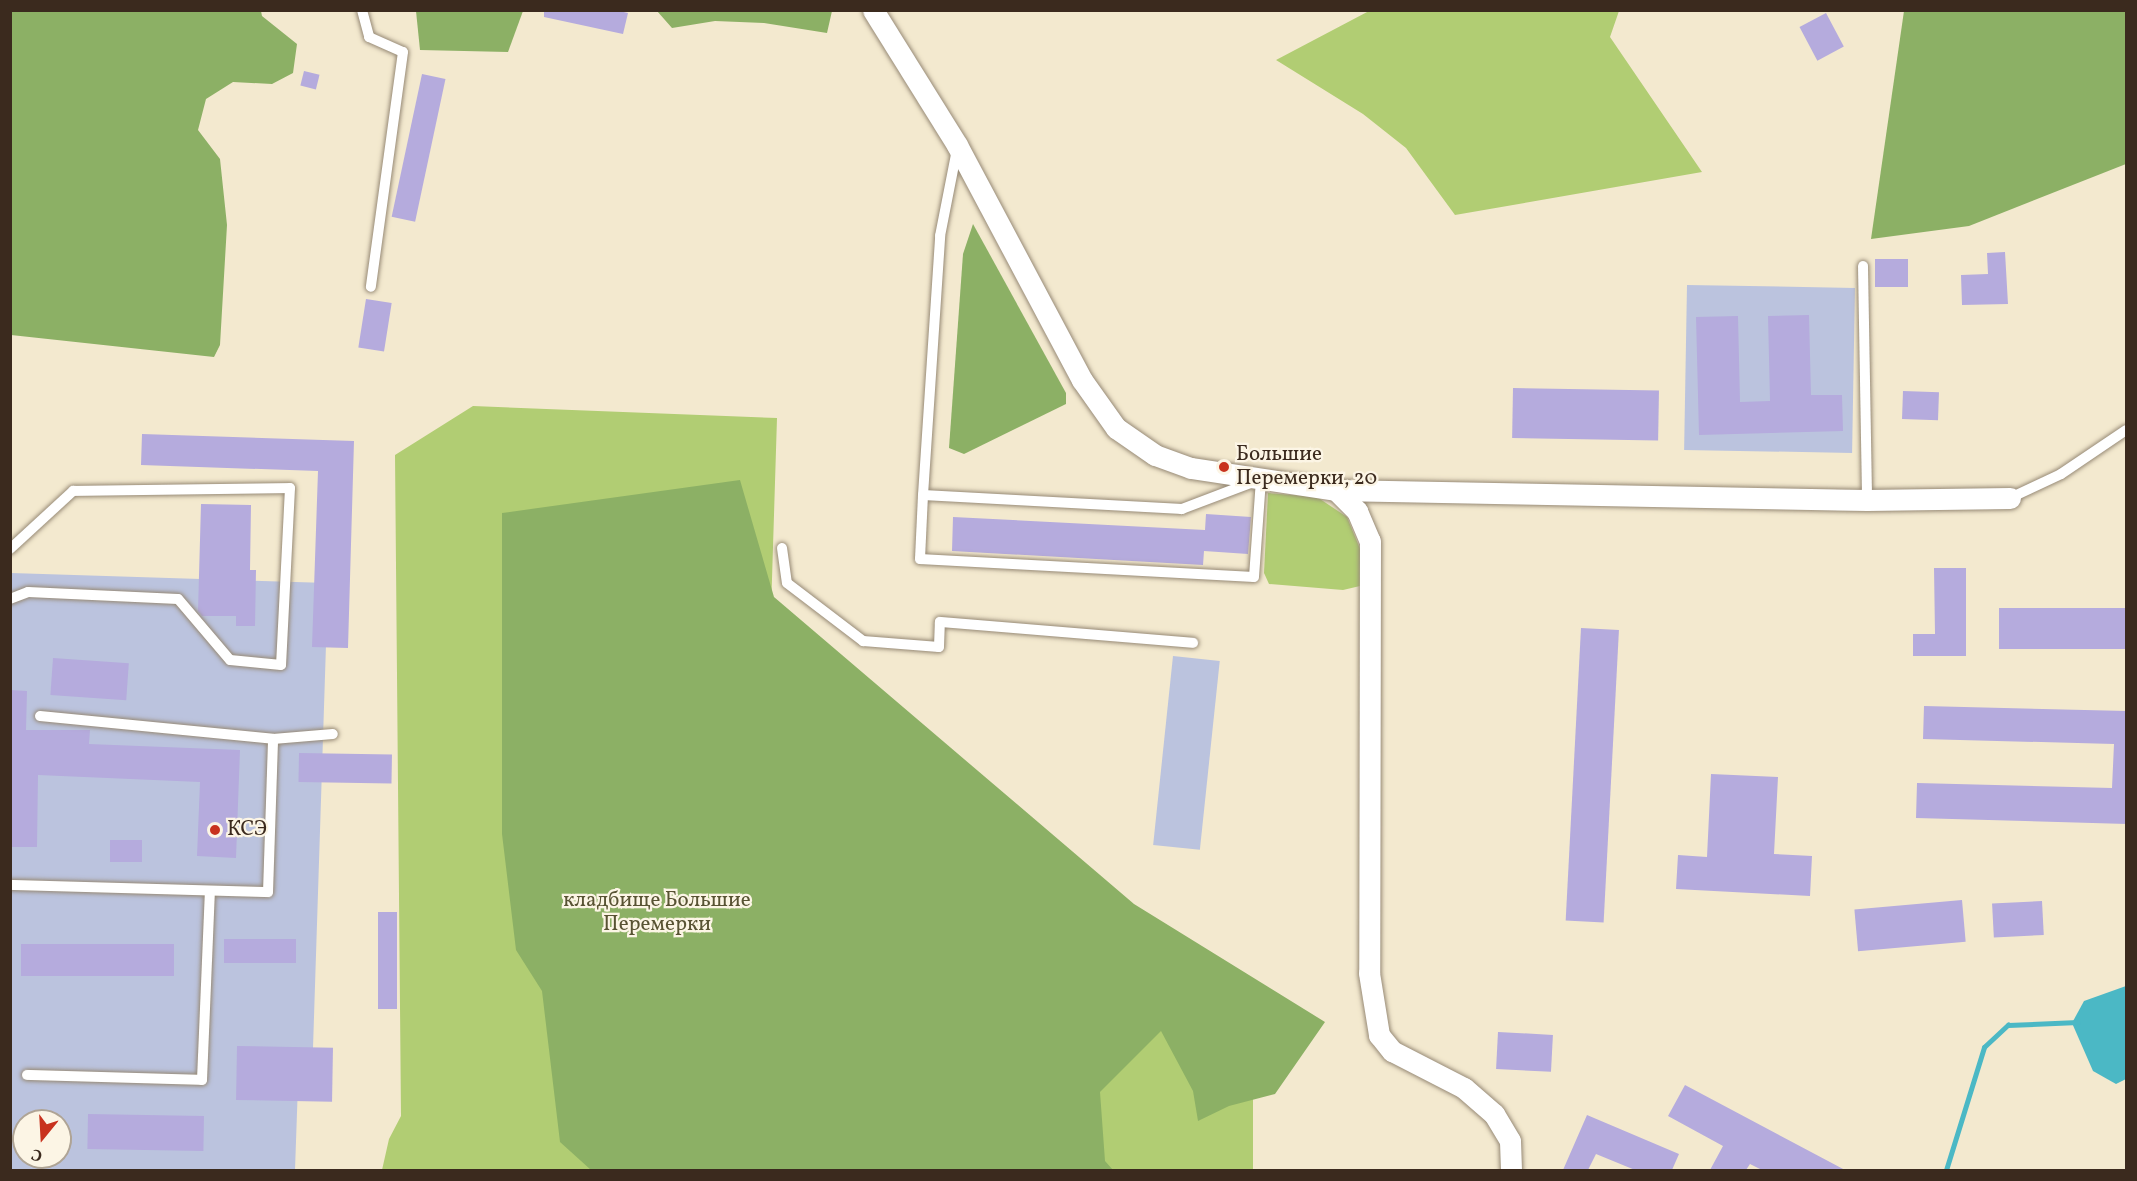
<!DOCTYPE html>
<html>
<head>
<meta charset="utf-8">
<style>
  body { margin:0 }
  #map { position:relative; width:2137px; height:1181px; overflow:hidden; background:#f3e9cf; font-family:Vollkorn,serif }
  div>[style] { position:absolute }
  [style*='--x'] { left:calc(var(--x)*1px); top:calc(var(--y)*1px); width:calc(var(--w)*1px); rotate:calc(var(--a)*1deg) }
  .industrial>* { inset:0; background:#bbc3de; transform-origin:0 0 }
  .green>* { inset:0; background:#b1cd73 }
  .forest>* { inset:0; background:#8cb065 }
  .water>* { inset:0; background:#4bb8c5 }
  .stream>* { height:5px; margin:-2.5px; padding:0 2.5px; transform-origin:2.5px; border-radius:2.5px; background:#4bb8c5 }
  .building>* { inset:0; background:#b5abdd; transform-origin:0 0 }
  .roads { filter:drop-shadow(0 0 2px #978a76) drop-shadow(0 0 2px #978a76) }
  .lane>* { height:10px; margin:-5px; padding:0 5px; transform-origin:5px; border-radius:5px; background:#fff }
  .street>* { height:21px; margin:-10.5px; padding:0 10.5px; transform-origin:10.5px; border-radius:10.5px; background:#fff }
  .dots>* { width:16px; height:16px; translate:-50% -50%; box-sizing:border-box; border:3px solid #fcf5e5; border-radius:50% }
  span { translate:-50% -50%; white-space:nowrap; text-align:center; line-height:1.15; -webkit-text-stroke:4.5px #fcf5e5; paint-order:stroke }
  .poi-label { font-size:21px; color:#3b2a1e }
  .left { translate:0 -50%; text-align:left }
  .park-label { font-size:21px; color:#585333 }
  .frame { position:absolute; inset:0; border:12px solid #3b2a1e; pointer-events:none }
  .north { position:absolute; left:12px; top:1109px; width:60px; height:60px; box-sizing:border-box; background:#fcf5e5; border:2px solid #afa495; border-radius:50%; rotate:198deg; font-size:16px; font-weight:700; line-height:24px; text-align:center; color:#3b2a1e }
  .north::after { content:''; display:block; margin:auto; width:21px; height:27px; background:#c8321e; clip-path:polygon(50% 0,100% 100%,50% 72%,0 100%) }
</style>
</head>
<body>
<div id="map">
  <div class="industrial">
    <i style="left:1687px;top:285px;width:168px;height:165px;rotate:1deg"></i>
    <i style="clip-path:polygon(evenodd,11px 573px,328px 583px,312px 1079px,298px 1084px,295px 1170px,11px 1170px,11px 573px,24px 1121px,60px 1121px,60px 1157px,24px 1157px,24px 1121px)"></i>
    <i style="left:1173px;top:656px;width:47px;height:190px;rotate:6deg"></i>
  </div>
  <div class="green">
    <i style="clip-path:polygon(1369px 11px,1619px 11px,1610px 37px,1702px 172px,1455px 215px,1406px 148px,1363px 114px,1276px 60px)"></i>
    <i style="clip-path:polygon(473px 406px,777px 418px,769px 676px,1253px 1031px,1253px 1170px,382px 1170px,389px 1139px,401px 1116px,395px 455px)"></i>
    <i style="clip-path:polygon(1268px 493px,1317px 497px,1347px 517px,1363px 556px,1360px 586px,1343px 590px,1269px 584px,1264px 573px)"></i>
  </div>
  <div class="forest">
    <i style="clip-path:polygon(11px 10px,261px 11px,262px 16px,297px 44px,293px 73px,272px 84px,233px 82px,206px 99px,198px 130px,220px 159px,227px 225px,220px 345px,214px 357px,11px 335px)"></i>
    <i style="clip-path:polygon(416px 11px,416px 10px,523px 11px,508px 52px,420px 50px)"></i>
    <i style="clip-path:polygon(657px 11px,832px 11px,827px 33px,764px 23px,715px 21px,672px 28px)"></i>
    <i style="clip-path:polygon(1904px 11px,2126px 11px,2126px 164px,1969px 226px,1871px 239px)"></i>
    <i style="clip-path:polygon(973px 224px,1066px 393px,1066px 404px,964px 454px,949px 448px,963px 254px)"></i>
    <i style="clip-path:polygon(740px 480px,774px 597px,1134px 904px,1325px 1022px,1275px 1094px,1229px 1106px,1198px 1121px,1193px 1091px,1161px 1031px,1100px 1092px,1105px 1161px,1113px 1170px,591px 1170px,560px 1142px,542px 991px,516px 950px,502px 834px,502px 513px)"></i>
  </div>
  <div class="water">
    <i style="clip-path:polygon(2126px 986px,2126px 1079px,2116px 1084px,2093px 1071px,2072px 1023px,2084px 1001px)"></i>
  </div>
  <div class="stream">
    <i style="--x:1946;--y:1170;--w:129;--a:-72.8"></i>
    <i style="--x:1984;--y:1047;--w:33;--a:-43"></i>
    <i style="--x:2008;--y:1025;--w:70;--a:-2.5"></i>
  </div>
  <div class="building">
    <i style="clip-path:polygon(544px 10px,615px 10px,628px 13px,623px 34px,544px 17px)"></i>
    <i style="left:1826px;top:13px;width:38px;height:30px;rotate:62deg"></i>
    <i style="left:304px;top:71px;width:16px;height:15px;rotate:14deg"></i>
    <i style="left:422px;top:74px;width:24px;height:146px;rotate:12deg"></i>
    <i style="clip-path:polygon(2005px 252px,2008px 304px,1962px 305px,1961px 275px,1988px 274px,1987px 253px)"></i>
    <i style="left:1875px;top:259px;width:33px;height:28px"></i>
    <i style="left:366px;top:299px;width:26px;height:49px;rotate:9deg"></i>
    <i style="clip-path:polygon(1809px 315px,1811px 395px,1842px 395px,1843px 431px,1699px 435px,1696px 317px,1738px 316px,1740px 402px,1770px 401px,1768px 316px)"></i>
    <i style="left:1513px;top:388px;width:146px;height:50px;rotate:1deg"></i>
    <i style="left:1903px;top:391px;width:36px;height:28px;rotate:2deg"></i>
    <i style="clip-path:polygon(142px 434px,354px 441px,348px 648px,312px 647px,318px 471px,141px 465px)"></i>
    <i style="clip-path:polygon(201px 504px,251px 505px,250px 570px,256px 570px,255px 626px,236px 626px,236px 616px,202px 616px,198px 611px)"></i>
    <i style="clip-path:polygon(1206px 514px,1251px 517px,1248px 554px,1204px 551px,1203px 565px,952px 551px,953px 517px,1205px 530px)"></i>
    <i style="clip-path:polygon(1934px 568px,1966px 568px,1966px 656px,1913px 656px,1913px 634px,1935px 634px)"></i>
    <i style="left:2127px;top:608px;width:41px;height:128px;rotate:90deg"></i>
    <i style="left:1581px;top:628px;width:38px;height:293px;rotate:3deg"></i>
    <i style="left:53px;top:658px;width:76px;height:37px;rotate:4deg"></i>
    <i style="clip-path:polygon(10px 690px,27px 691px,26px 730px,90px 730px,89px 744px,240px 750px,236px 858px,197px 856px,200px 782px,38px 775px,37px 847px,10px 847px)"></i>
    <i style="clip-path:polygon(1924px 706px,2127px 711px,2127px 824px,1916px 818px,1917px 783px,2112px 788px,2114px 744px,1923px 739px)"></i>
    <i style="left:299px;top:753px;width:93px;height:29px;rotate:1deg"></i>
    <i style="clip-path:polygon(1711px 774px,1778px 777px,1774px 854px,1812px 856px,1810px 896px,1676px 889px,1678px 855px,1707px 857px)"></i>
    <i style="left:110px;top:840px;width:32px;height:22px"></i>
    <i style="left:1962px;top:900px;width:42px;height:108px;rotate:85deg"></i>
    <i style="left:2042px;top:901px;width:34px;height:50px;rotate:87deg"></i>
    <i style="left:378px;top:912px;width:19px;height:97px"></i>
    <i style="left:224px;top:939px;width:72px;height:24px"></i>
    <i style="left:21px;top:944px;width:153px;height:32px"></i>
    <i style="left:1498px;top:1032px;width:55px;height:37px;rotate:3deg"></i>
    <i style="left:237px;top:1046px;width:96px;height:54px;rotate:1deg"></i>
    <i style="clip-path:polygon(1685px 1085px,1845px 1170px,1762px 1170px,1750px 1164px,1746px 1170px,1710px 1170px,1723px 1146px,1668px 1116px)"></i>
    <i style="left:88px;top:1114px;width:116px;height:35px;rotate:1deg"></i>
    <i style="clip-path:polygon(1587px 1115px,1679px 1154px,1672px 1170px,1635px 1170px,1596px 1154px,1588px 1170px,1563px 1170px)"></i>
  </div>
  <div class="roads">
    <div class="lane">
      <i style="--x:362;--y:10;--w:28;--a:75"></i>
      <i style="--x:369;--y:37;--w:37;--a:24"></i>
      <i style="--x:403;--y:52;--w:237;--a:97.8"></i>
      <i style="--x:1863;--y:266;--w:234;--a:89"></i>
      <i style="--x:923;--y:495;--w:64;--a:92.7"></i>
      <i style="--x:920;--y:559;--w:334;--a:3.1"></i>
      <i style="--x:1254;--y:577;--w:98;--a:-85.9"></i>
      <i style="--x:1261;--y:479;--w:85;--a:159.2"></i>
      <i style="--x:1182;--y:509;--w:259;--a:-176.9"></i>
      <i style="--x:923;--y:495;--w:260;--a:-86.2"></i>
      <i style="--x:940;--y:236;--w:89;--a:-78.9"></i>
      <i style="--x:2010;--y:498;--w:56;--a:-25.2"></i>
      <i style="--x:2061;--y:474;--w:78;--a:-34.1"></i>
      <i style="--x:782;--y:548;--w:35;--a:82"></i>
      <i style="--x:787;--y:583;--w:96;--a:37.3"></i>
      <i style="--x:863;--y:641;--w:76;--a:4.5"></i>
      <i style="--x:939;--y:647;--w:25;--a:-88"></i>
      <i style="--x:940;--y:622;--w:254;--a:4.7"></i>
      <i style="--x:10;--y:549;--w:86;--a:-42.6"></i>
      <i style="--x:73;--y:491;--w:217;--a:-0.8"></i>
      <i style="--x:290;--y:488;--w:177;--a:92.9"></i>
      <i style="--x:281;--y:665;--w:51;--a:-174.4"></i>
      <i style="--x:230;--y:660;--w:80;--a:-130.4"></i>
      <i style="--x:178;--y:599;--w:150;--a:-177.3"></i>
      <i style="--x:28;--y:592;--w:19;--a:159"></i>
      <i style="--x:40;--y:716;--w:234;--a:5.6"></i>
      <i style="--x:273;--y:739;--w:60;--a:-4.8"></i>
      <i style="--x:10;--y:885;--w:258;--a:1.6"></i>
      <i style="--x:268;--y:892;--w:153;--a:-88.1"></i>
      <i style="--x:27;--y:1075;--w:175;--a:1.6"></i>
      <i style="--x:202;--y:1080;--w:189;--a:-87.6"></i>
    </div>
    <div class="street">
      <i style="--x:873;--y:10;--w:159;--a:58.1"></i>
      <i style="--x:957;--y:145;--w:266;--a:62"></i>
      <i style="--x:1082;--y:380;--w:59;--a:54.7"></i>
      <i style="--x:1116;--y:428;--w:47;--a:34.7"></i>
      <i style="--x:1155;--y:455;--w:38;--a:20"></i>
      <i style="--x:1191;--y:468;--w:147;--a:8.6"></i>
      <i style="--x:1336;--y:490;--w:531;--a:1.08"></i>
      <i style="--x:1867;--y:500;--w:143;--a:-0.8"></i>
      <i style="--x:1336;--y:490;--w:30;--a:45"></i>
      <i style="--x:1357;--y:511;--w:33;--a:67"></i>
      <i style="--x:1370;--y:541;--w:432;--a:90.1"></i>
      <i style="--x:1369;--y:973;--w:63;--a:80.8"></i>
      <i style="--x:1379;--y:1035;--w:21;--a:51"></i>
      <i style="--x:1392;--y:1051;--w:81;--a:27.2"></i>
      <i style="--x:1464;--y:1088;--w:40;--a:41"></i>
      <i style="--x:1494;--y:1114;--w:31;--a:59"></i>
      <i style="--x:1510;--y:1141;--w:29;--a:88"></i>
    </div>
  </div>
  <div class="dots">
    <i style="left:1224px;top:467px;background:#c8321e"></i>
    <i style="left:215px;top:830px;background:#c8321e"></i>
  </div>
  <div class="poi-label">
    <span class="left" style="left:1236px;top:467px">Большие<br>Перемерки, 20</span>
    <span class="left" style="left:227px;top:830px">КСЭ</span>
  </div>
  <div class="park-label">
    <span style="left:657px;top:913px">кладбище Большие<br>Перемерки</span>
  </div>
  <div class="frame"></div>
  <div class="north">С</div>
</div>
</body>
</html>
